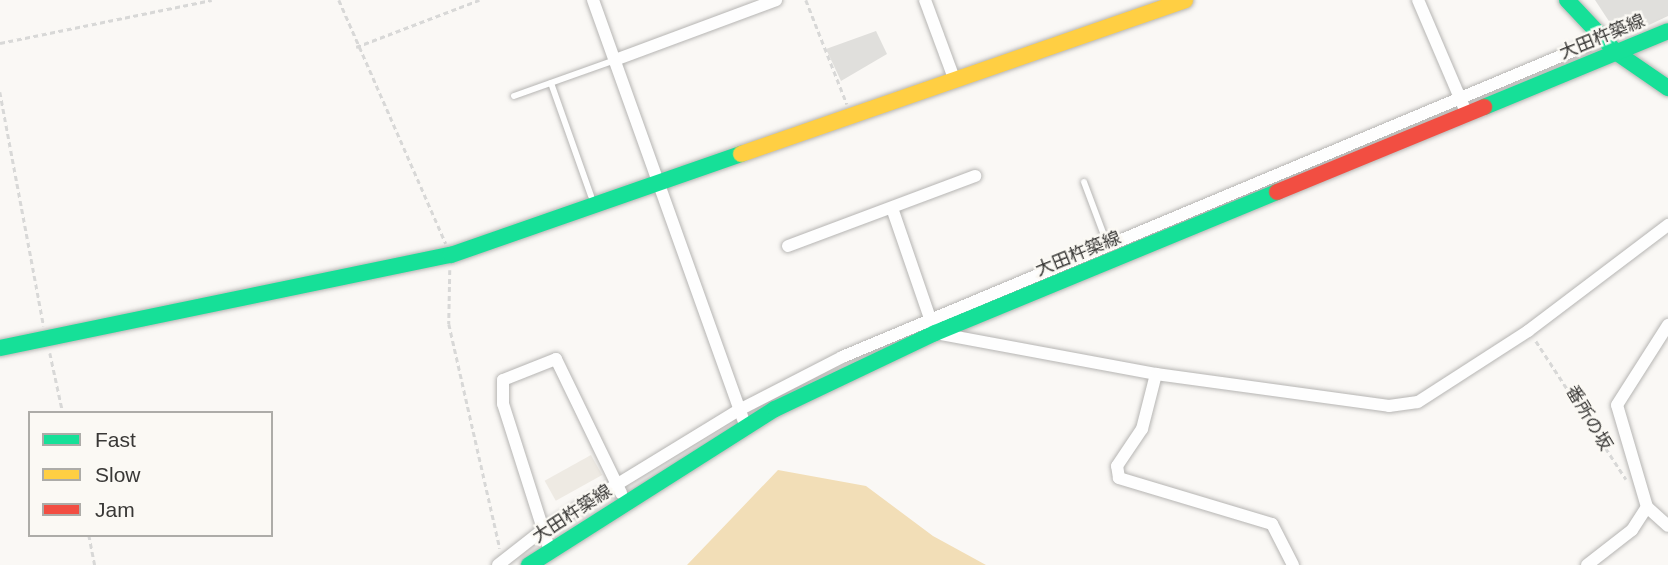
<!DOCTYPE html>
<html>
<head>
<meta charset="utf-8">
<style>
  body { margin:0 }
  #map { position:relative; width:1668px; height:565px; overflow:hidden; background:#faf8f5; font-family:Arial,"Noto Sans JP",sans-serif }
  div>[style] { position:absolute }
  [style*='--x'] { left:calc(var(--x)*1px); top:calc(var(--y)*1px); width:calc(var(--w)*1px); rotate:calc(var(--a)*1deg) }
  .built>* { inset:0; background:#eeeae3; transform-origin:0 0 }
  .green>* { inset:0; background:#f2deb7 }
  .building>* { inset:0; background:#e0dfdc }
  .path>* { height:2.5px; margin-top:-1.25px; transform-origin:0; background:repeating-linear-gradient(90deg,#d8d8d7 0 5px,transparent 0 8.5px) }
  .roads { filter:drop-shadow(0 0 2px #b6b5b3) drop-shadow(0 0 2px #b6b5b3) }
  .lane>* { height:6px; margin:-3px; padding:0 3px; transform-origin:3px; border-radius:3px; background:#fefefe }
  .street>* { height:12px; margin:-6px; padding:0 6px; transform-origin:6px; border-radius:6px; background:#fefefe }
  .fast>* { height:16px; margin:-8px; padding:0 8px; transform-origin:8px; border-radius:8px; background:#16e098 }
  .slow>* { height:16px; margin:-8px; padding:0 8px; transform-origin:8px; border-radius:8px; background:#ffcf43 }
  .jam>* { height:16px; margin:-8px; padding:0 8px; transform-origin:8px; border-radius:8px; background:#f24e42 }
  span { translate:-50% -50%; white-space:nowrap; text-align:center; line-height:1.15; -webkit-text-stroke:5px #fbf9f4; paint-order:stroke }
  .street-label { font-size:18px; color:#393836 }
  .legend { position:absolute; left:28px; top:411px; width:245px; height:126px; box-sizing:border-box; background:#fbf9f4; border:2px solid #adaca8; margin:0; padding:9px 12px; list-style:none; font-size:21px; color:#393836 }
  .legend li { display:flex; align-items:center; gap:14px; height:35px }
  .legend b { width:35px; border:2px solid #adaca8 }
</style>
</head>
<body>
<div id="map">
  <div class="built">
    <i style="left:591px;top:455px;width:23px;height:53px;rotate:61deg"></i>
  </div>
  <div class="green">
    <i style="clip-path:polygon(778px 470px,866px 486px,933px 536px,986px 565px,687px 565px)"></i>
  </div>
  <div class="building">
    <i style="clip-path:polygon(1595px 0,1668px 0,1668px 16px,1630px 34px,1616px 32px)"></i>
    <i style="clip-path:polygon(876px 31px,887px 54px,841px 81px,826px 49px)"></i>
  </div>
  <div class="path">
    <i style="--x:339;--y:0;--w:266;--a:66.3"></i>
    <i style="--x:806;--y:0;--w:112;--a:68.5"></i>
    <i style="--x:0;--y:43;--w:216;--a:-11.5"></i>
    <i style="--x:356;--y:47;--w:132;--a:-20.9"></i>
    <i style="--x:0;--y:92;--w:238;--a:79.4"></i>
    <i style="--x:450;--y:270;--w:54;--a:91.1"></i>
    <i style="--x:449;--y:324;--w:230;--a:77.2"></i>
    <i style="--x:1536;--y:341;--w:165;--a:56.9"></i>
    <i style="--x:50;--y:353;--w:61;--a:77.8"></i>
    <i style="--x:89;--y:535;--w:31;--a:79"></i>
  </div>
  <div class="roads">
    <div class="lane">
      <i style="--x:551;--y:83;--w:120;--a:70.5"></i>
      <i style="--x:514;--y:96;--w:107;--a:-19.6"></i>
      <i style="--x:1084;--y:182;--w:68;--a:69.4"></i>
    </div>
    <div class="street">
      <i style="--x:593;--y:0;--w:454;--a:70.3"></i>
      <i style="--x:925;--y:0;--w:86;--a:69.7"></i>
      <i style="--x:1418;--y:0;--w:122;--a:66.8"></i>
      <i style="--x:615;--y:60;--w:172;--a:-20.4"></i>
      <i style="--x:892;--y:208;--w:132;--a:71"></i>
      <i style="--x:935;--y:333;--w:225;--a:10.5"></i>
      <i style="--x:788;--y:246;--w:200;--a:-20.5"></i>
      <i style="--x:1647;--y:507;--w:28;--a:42"></i>
      <i style="--x:550;--y:551;--w:154;--a:-107.7"></i>
      <i style="--x:503;--y:404;--w:24;--a:-90"></i>
      <i style="--x:503;--y:380;--w:57;--a:-21.6"></i>
      <i style="--x:556;--y:359;--w:149;--a:64.1"></i>
      <i style="--x:498;--y:565;--w:58;--a:-38"></i>
      <i style="--x:544;--y:529;--w:228;--a:-31.4"></i>
      <i style="--x:739;--y:410;--w:116;--a:-27.2"></i>
      <i style="--x:842;--y:357;--w:826;--a:-22.72"></i>
      <i style="--x:1293;--y:565;--w:46;--a:-117.1"></i>
      <i style="--x:1272;--y:524;--w:160;--a:-163.3"></i>
      <i style="--x:1119;--y:478;--w:12;--a:-99"></i>
      <i style="--x:1117;--y:466;--w:45;--a:-56"></i>
      <i style="--x:1142;--y:429;--w:57;--a:-75.7"></i>
      <i style="--x:1156;--y:374;--w:235;--a:7.8"></i>
      <i style="--x:1389;--y:406;--w:29;--a:-8"></i>
      <i style="--x:1418;--y:402;--w:131;--a:-32.8"></i>
      <i style="--x:1528;--y:331;--w:176;--a:-37.1"></i>
      <i style="--x:1587;--y:565;--w:57;--a:-37.9"></i>
      <i style="--x:1632;--y:530;--w:27;--a:-57"></i>
      <i style="--x:1647;--y:507;--w:106;--a:-106.4"></i>
      <i style="--x:1617;--y:405;--w:95;--a:-57.5"></i>
    </div>
    <div class="fast">
      <i style="--x:1567;--y:0;--w:73;--a:46.7"></i>
      <i style="--x:1617;--y:53;--w:62;--a:34.5"></i>
      <i style="--x:1484;--y:107;--w:199;--a:-22.4"></i>
      <i style="--x:0;--y:348;--w:460;--a:-11.7"></i>
      <i style="--x:451;--y:255;--w:307;--a:-19.2"></i>
      <i style="--x:529;--y:565;--w:291;--a:-32.4"></i>
      <i style="--x:775;--y:409;--w:177;--a:-25.4"></i>
      <i style="--x:935;--y:333;--w:370;--a:-22.4"></i>
    </div>
    <div class="slow">
      <i style="--x:741;--y:154;--w:470;--a:-19.1"></i>
    </div>
    <div class="jam">
      <i style="--x:1277;--y:192;--w:224;--a:-22.3"></i>
    </div>
  </div>
  <div class="street-label">
    <span style="left:1602px;top:37px;rotate:-22deg">大田杵築線</span>
    <span style="left:1078px;top:254px;rotate:-22deg">大田杵築線</span>
    <span style="left:1589px;top:418px;rotate:59deg">番所の坂</span>
    <span style="left:572px;top:514px;rotate:-33deg">大田杵築線</span>
  </div>
  <ul class="legend">
  <li><b style="height:9px;background:#16e098"></b>Fast</li>
  <li><b style="height:9px;background:#ffcf43"></b>Slow</li>
  <li><b style="height:9px;background:#f24e42"></b>Jam</li>
  </ul>
</div>
</body>
</html>
